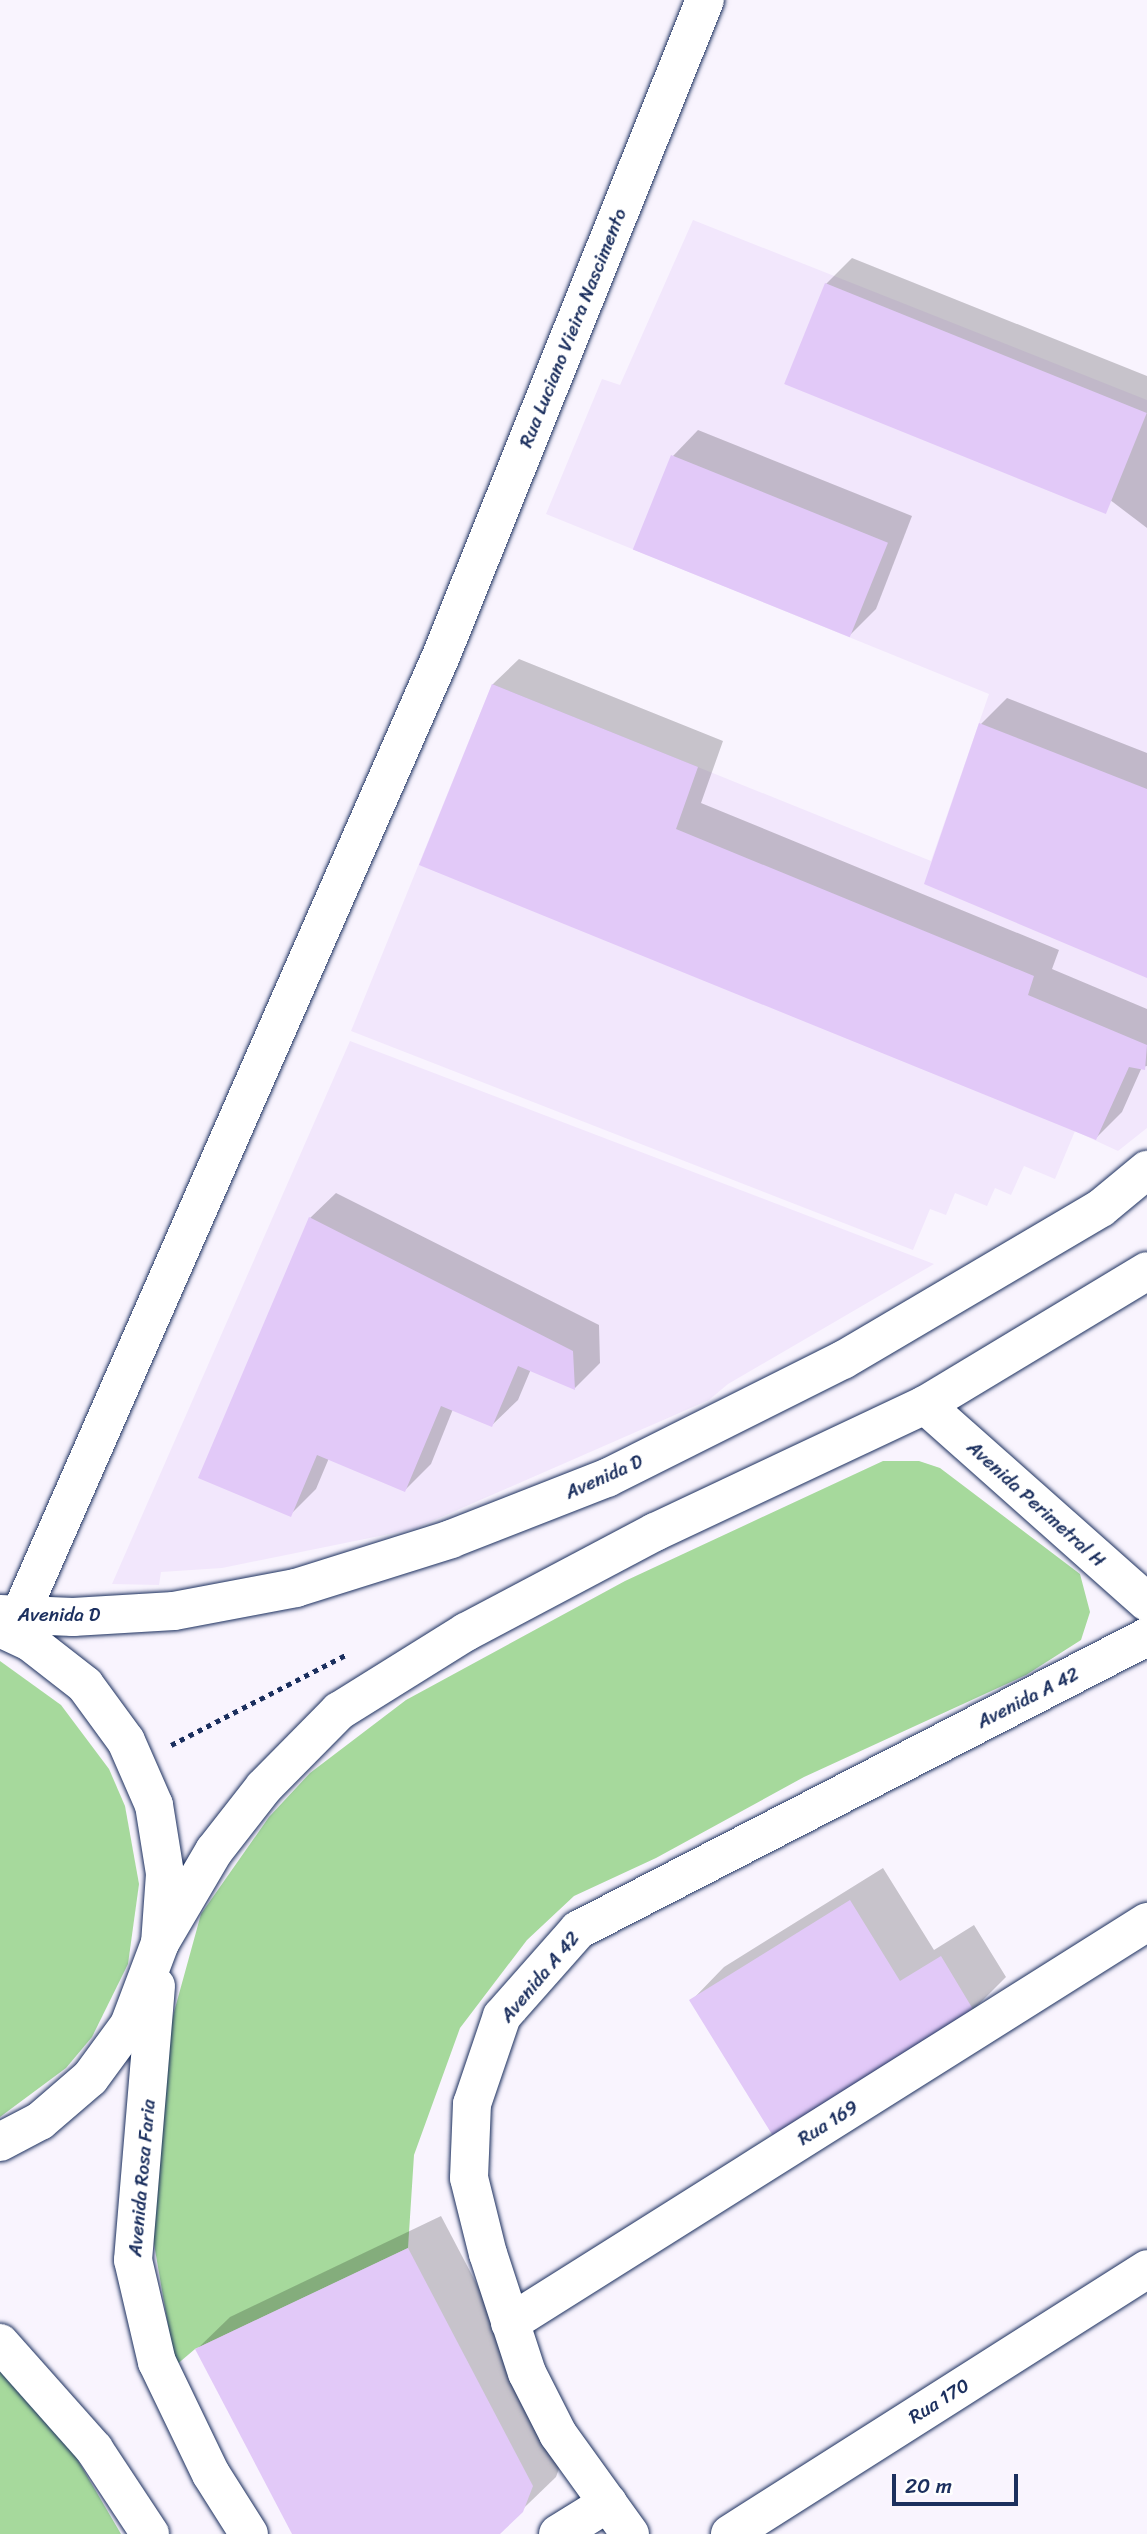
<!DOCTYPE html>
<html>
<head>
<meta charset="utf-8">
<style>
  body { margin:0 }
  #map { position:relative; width:1147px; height:2534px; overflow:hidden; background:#f9f4fe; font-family:Sriracha,sans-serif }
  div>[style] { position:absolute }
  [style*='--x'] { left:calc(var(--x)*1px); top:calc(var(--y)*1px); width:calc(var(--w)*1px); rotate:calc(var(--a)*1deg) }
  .built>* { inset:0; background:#f2e7fc }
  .green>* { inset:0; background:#a6d99c }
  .shadow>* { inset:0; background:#0003 }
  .building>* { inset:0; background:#e2c9f8; transform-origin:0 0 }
  .path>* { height:4.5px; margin-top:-2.25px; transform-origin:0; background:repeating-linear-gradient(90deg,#1b2f5e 0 5px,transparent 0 10px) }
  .roads { filter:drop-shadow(0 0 2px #1b2f5e) drop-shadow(0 0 2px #1b2f5e) }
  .street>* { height:38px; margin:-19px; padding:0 19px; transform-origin:19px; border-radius:19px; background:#fff }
  .secondary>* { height:38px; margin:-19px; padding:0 19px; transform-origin:19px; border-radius:19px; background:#fff }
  span { translate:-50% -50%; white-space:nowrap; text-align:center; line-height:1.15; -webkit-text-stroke:6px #fff; paint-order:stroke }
  .street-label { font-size:19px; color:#1b2f5e }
  .scale { position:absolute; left:892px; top:2474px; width:126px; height:32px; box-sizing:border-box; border:4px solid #1b2f5e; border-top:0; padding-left:9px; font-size:21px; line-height:24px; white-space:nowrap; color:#1b2f5e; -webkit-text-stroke:5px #fff; paint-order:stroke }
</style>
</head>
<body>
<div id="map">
  <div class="built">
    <i style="clip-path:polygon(693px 220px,1147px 400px,1147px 1128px,1118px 1151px,1075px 1131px,1055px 1179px,1024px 1166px,1011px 1195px,995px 1188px,987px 1206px,955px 1193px,946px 1215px,930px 1209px,913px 1250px,351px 1031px,492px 684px,931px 861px,989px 694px,546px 514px,602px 379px,620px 385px)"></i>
    <i style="clip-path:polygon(350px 1041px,934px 1264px,728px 1384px,709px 1400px,414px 1529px,222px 1568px,161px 1572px,159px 1585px,112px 1584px)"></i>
  </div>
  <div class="green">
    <i style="clip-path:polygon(883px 1461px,919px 1461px,940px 1468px,1080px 1574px,1090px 1612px,1081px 1640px,1026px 1675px,804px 1777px,656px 1858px,574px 1896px,527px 1940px,460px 2028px,414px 2155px,408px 2248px,195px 2349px,175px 2366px,153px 2238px,171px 2023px,201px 1914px,269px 1817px,310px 1773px,406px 1700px,625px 1581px)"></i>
    <i style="clip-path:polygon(0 1661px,61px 1705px,109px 1769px,125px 1806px,139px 1884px,128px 1964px,92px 2037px,66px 2068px,0 2117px)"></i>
    <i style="clip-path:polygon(0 2360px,76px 2457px,121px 2534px,0 2534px)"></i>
  </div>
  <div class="shadow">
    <i style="clip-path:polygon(852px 258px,1147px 376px,1147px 528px,826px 284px)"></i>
    <i style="clip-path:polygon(698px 430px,912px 516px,876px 609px,850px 635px,673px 456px)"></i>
    <i style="clip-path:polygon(519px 659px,723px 741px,701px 803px,1059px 950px,1052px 969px,1147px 1009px,1147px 1066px,1142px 1067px,1122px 1112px,1096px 1138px,421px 864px,493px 684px)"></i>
    <i style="clip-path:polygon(1007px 698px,1147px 753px,1147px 976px,926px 883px,981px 724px)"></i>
    <i style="clip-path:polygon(336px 1193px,599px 1325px,600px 1363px,575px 1388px,531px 1369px,518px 1400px,492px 1425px,453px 1409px,431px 1464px,405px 1490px,329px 1458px,316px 1489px,290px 1515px,310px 1218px)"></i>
    <i style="clip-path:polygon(883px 1868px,934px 1950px,974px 1925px,1006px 1977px,973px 2010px,692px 2000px,724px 1967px)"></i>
    <i style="clip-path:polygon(441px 2216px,565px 2452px,556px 2477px,497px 2534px,294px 2534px,197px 2349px,230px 2317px)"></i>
  </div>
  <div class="building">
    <i style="left:825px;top:283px;width:347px;height:109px;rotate:22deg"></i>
    <i style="left:671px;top:455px;width:234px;height:102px;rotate:22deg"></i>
    <i style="clip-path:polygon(492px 684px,698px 767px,676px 829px,1034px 976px,1028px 995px,1147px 1045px,1145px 1070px,1129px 1067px,1096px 1140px,419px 865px)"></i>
    <i style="clip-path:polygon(979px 723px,1147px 789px,1147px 978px,924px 884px)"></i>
    <i style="clip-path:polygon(309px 1217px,573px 1351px,575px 1390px,518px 1366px,492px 1427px,441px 1406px,405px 1492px,317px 1455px,291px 1517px,198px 1478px)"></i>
    <i style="clip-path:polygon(850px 1900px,900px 1981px,941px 1956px,974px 2011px,773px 2136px,689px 2000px)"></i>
    <i style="clip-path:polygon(408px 2248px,533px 2486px,523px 2512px,500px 2534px,292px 2534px,195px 2349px)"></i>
  </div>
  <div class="path">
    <i style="--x:171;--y:1745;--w:198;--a:-27.3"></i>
  </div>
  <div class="roads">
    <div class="street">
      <i style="--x:925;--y:1405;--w:297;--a:41.6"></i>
      <i style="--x:20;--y:1615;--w:1047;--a:-66.3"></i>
      <i style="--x:441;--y:656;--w:707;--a:-68.08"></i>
      <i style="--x:510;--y:2323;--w:753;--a:-32.19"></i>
      <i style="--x:558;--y:2534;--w:59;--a:-31.8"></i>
      <i style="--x:630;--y:2534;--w:123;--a:-125.8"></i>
      <i style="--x:558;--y:2434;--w:68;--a:-116.9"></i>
      <i style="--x:527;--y:2373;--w:125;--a:-108.1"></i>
      <i style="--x:488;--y:2254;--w:78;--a:-104"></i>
      <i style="--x:469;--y:2178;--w:74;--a:-87.7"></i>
      <i style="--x:472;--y:2104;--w:93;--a:-71.2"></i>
      <i style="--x:502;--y:2016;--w:115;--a:-48.5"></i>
      <i style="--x:578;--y:1930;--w:640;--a:-27.25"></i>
      <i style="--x:730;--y:2534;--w:494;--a:-32.4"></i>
    </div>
    <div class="secondary">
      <i style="--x:0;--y:1614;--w:73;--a:2.4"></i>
      <i style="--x:73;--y:1617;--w:101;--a:-3.4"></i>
      <i style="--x:174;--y:1611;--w:124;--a:-10.7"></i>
      <i style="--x:296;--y:1588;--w:163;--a:-17.5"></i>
      <i style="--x:451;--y:1539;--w:168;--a:-21.4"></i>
      <i style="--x:607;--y:1478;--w:264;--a:-26.6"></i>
      <i style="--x:843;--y:1360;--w:299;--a:-30.5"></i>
      <i style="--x:1101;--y:1208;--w:60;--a:-39.6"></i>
      <i style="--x:0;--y:1628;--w:33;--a:25"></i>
      <i style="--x:30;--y:1642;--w:70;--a:38"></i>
      <i style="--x:85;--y:1685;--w:69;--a:53.8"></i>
      <i style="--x:126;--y:1741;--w:70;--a:66.4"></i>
      <i style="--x:154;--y:1805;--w:70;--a:80.9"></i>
      <i style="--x:165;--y:1874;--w:69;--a:94.1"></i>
      <i style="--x:160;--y:1943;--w:88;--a:110.7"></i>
      <i style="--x:129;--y:2025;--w:66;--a:126.3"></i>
      <i style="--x:90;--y:2078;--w:66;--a:139.3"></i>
      <i style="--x:40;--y:2121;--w:45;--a:152.3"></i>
      <i style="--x:160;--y:1943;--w:107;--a:-59.6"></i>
      <i style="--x:214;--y:1851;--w:81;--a:-52"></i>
      <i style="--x:264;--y:1787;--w:107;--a:-45.4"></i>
      <i style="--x:339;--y:1711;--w:150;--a:-31.9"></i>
      <i style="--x:466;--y:1632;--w:214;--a:-27.9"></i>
      <i style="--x:655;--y:1532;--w:298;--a:-25.2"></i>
      <i style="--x:925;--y:1405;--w:259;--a:-31.1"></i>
      <i style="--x:156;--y:1986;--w:275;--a:94.8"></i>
      <i style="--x:133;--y:2260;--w:105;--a:76.8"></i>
      <i style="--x:157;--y:2362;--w:124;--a:64.3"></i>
      <i style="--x:211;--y:2474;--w:71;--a:57.7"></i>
      <i style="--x:0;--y:2343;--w:142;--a:48.4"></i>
      <i style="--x:94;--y:2449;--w:102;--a:56.6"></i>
    </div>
  </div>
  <div class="street-label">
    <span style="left:573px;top:328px;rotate:-68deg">Rua Luciano Vieira Nascimento</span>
    <span style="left:604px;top:1477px;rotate:-24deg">Avenida D</span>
    <span style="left:1036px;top:1504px;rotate:42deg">Avenida Perimetral H</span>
    <span style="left:59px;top:1615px">Avenida D</span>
    <span style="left:1028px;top:1698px;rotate:-27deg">Avenida A 42</span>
    <span style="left:540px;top:1977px;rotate:-50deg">Avenida A 42</span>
    <span style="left:828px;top:2123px;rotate:-32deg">Rua 169</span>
    <span style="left:142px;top:2178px;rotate:-85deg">Avenida Rosa Faria</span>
    <span style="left:939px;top:2401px;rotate:-32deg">Rua 170</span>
  </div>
  <div class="scale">20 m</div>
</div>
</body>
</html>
